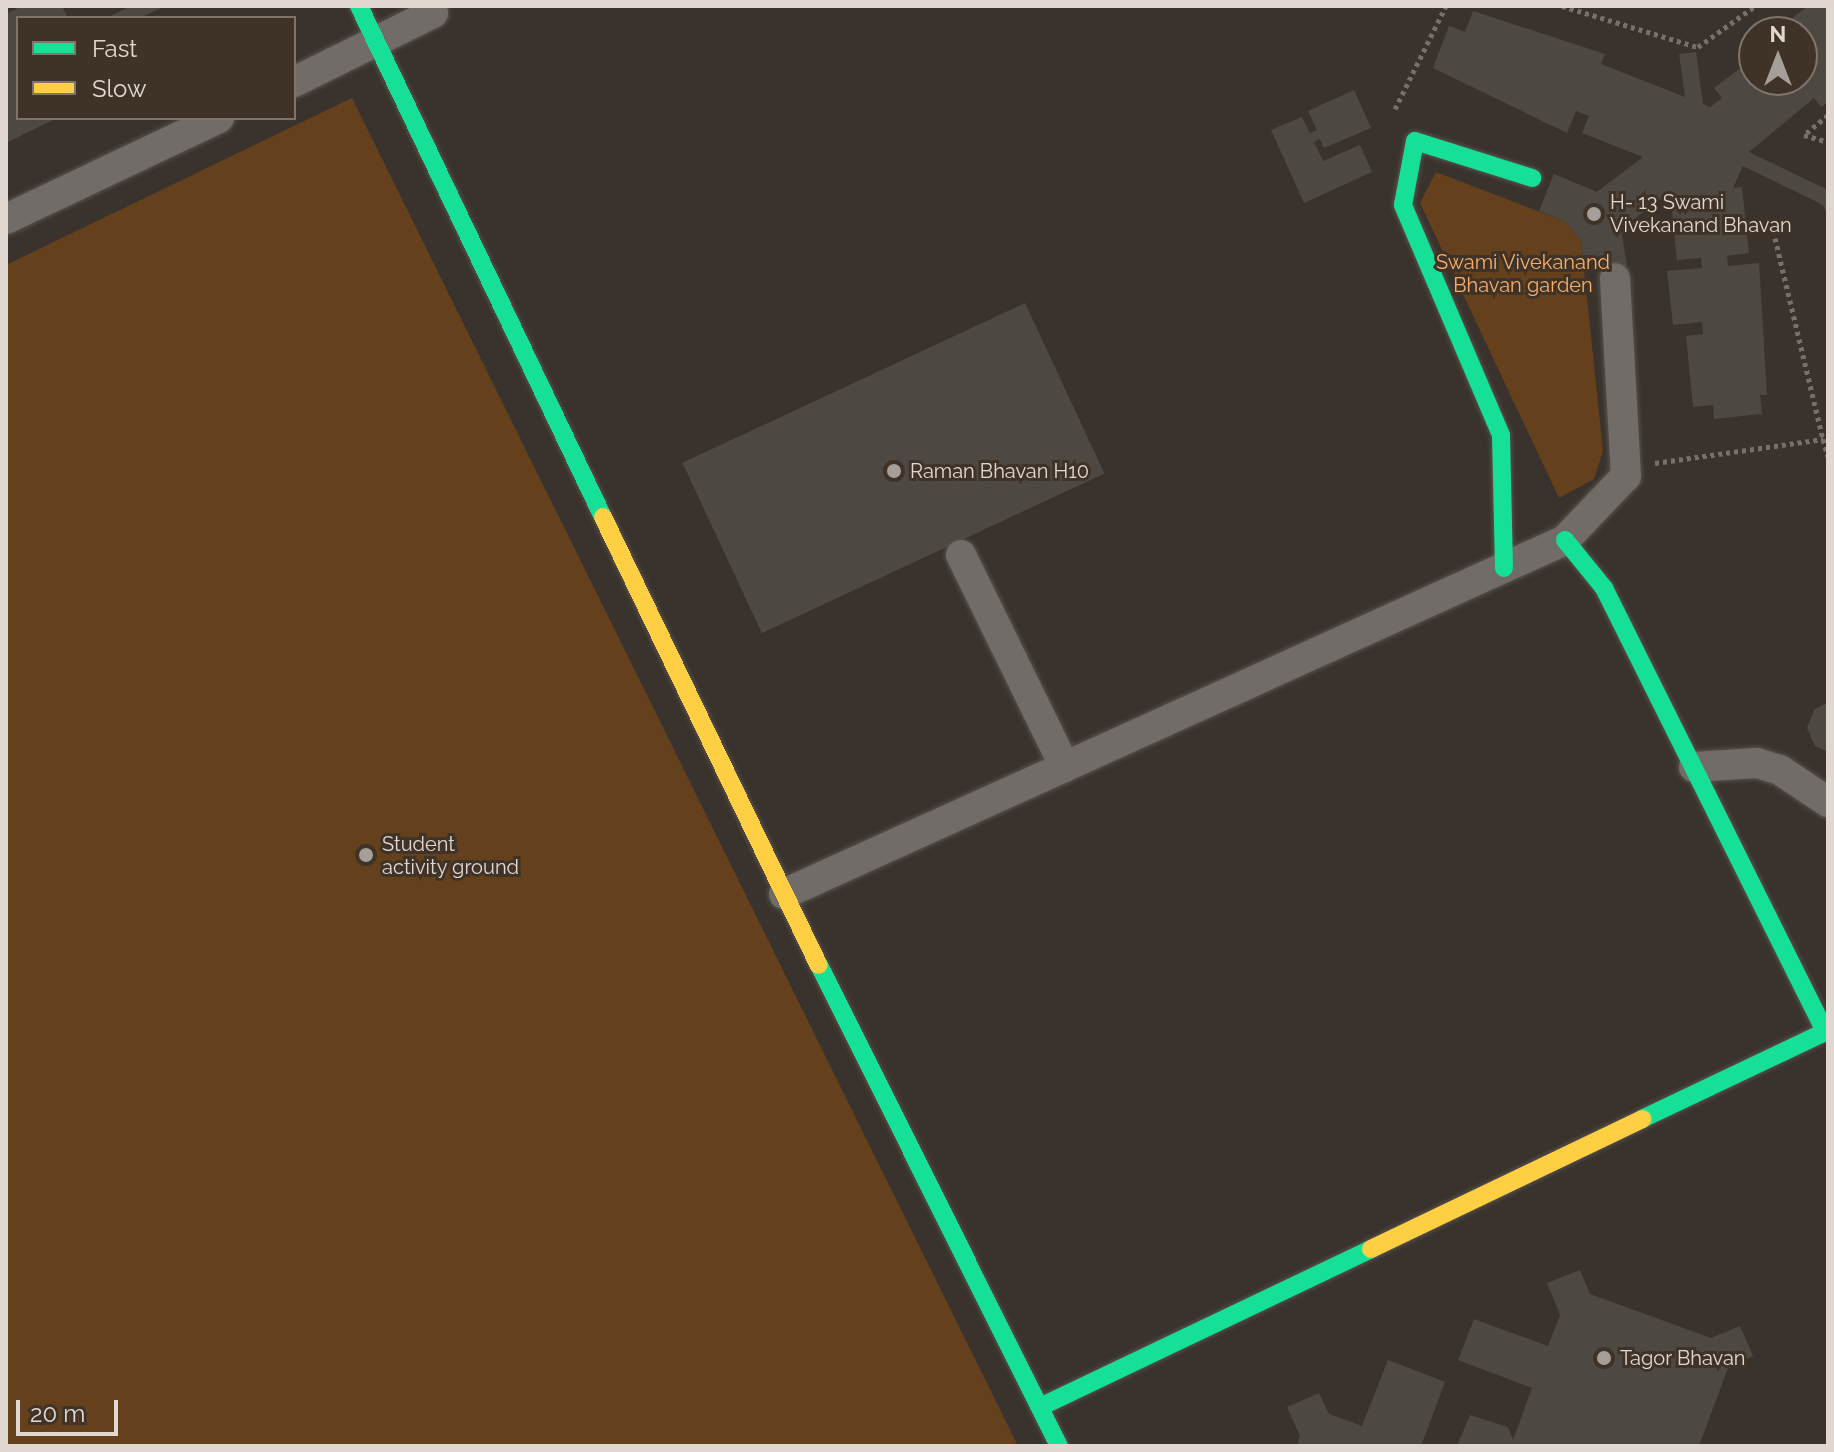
<!DOCTYPE html>
<html>
<head>
<meta charset="utf-8">
<style>
  body { margin:0 }
  #map { position:relative; width:1834px; height:1452px; overflow:hidden; background:#3a332d; font-family:Raleway,sans-serif }
  div>[style] { position:absolute }
  [style*='--x'] { left:calc(var(--x)*1px); top:calc(var(--y)*1px); width:calc(var(--w)*1px); rotate:calc(var(--a)*1deg) }
  .green>* { inset:0; background:#64401c }
  .building>* { inset:0; background:#4d4842; transform-origin:0 0 }
  .path>* { height:5px; margin-top:-2.5px; transform-origin:0; background:repeating-linear-gradient(90deg,#76706c 0 4px,transparent 0 8px) }
  .roads { filter:drop-shadow(0 0 2px #56514b) drop-shadow(0 0 2px #56514b) }
  .street>* { height:30px; margin:-15px; padding:0 15px; transform-origin:15px; border-radius:15px; background:#716c67 }
  .fast>* { height:18px; margin:-9px; padding:0 9px; transform-origin:9px; border-radius:9px; background:#16e098 }
  .slow>* { height:18px; margin:-9px; padding:0 9px; transform-origin:9px; border-radius:9px; background:#ffcf43 }
  .dots>* { width:22px; height:22px; translate:-50% -50%; box-sizing:border-box; border:4px solid #3f3328; border-radius:50% }
  span { translate:-50% -50%; white-space:nowrap; text-align:center; line-height:1.15; -webkit-text-stroke:6px #3f3328; paint-order:stroke }
  .poi-label { font-size:20px; color:#e0d8d1 }
  .left { translate:0 -50%; text-align:left }
  .park-label { font-size:20px; color:#faae69 }
  .frame { position:absolute; inset:0; border:8px solid #e0d8d1; pointer-events:none }
  .legend { position:absolute; left:16px; top:16px; width:280px; height:104px; box-sizing:border-box; background:#3f3328; border:2px solid #7f756c; margin:0; padding:10px 14px; list-style:none; font-size:24px; color:#e0d8d1 }
  .legend li { display:flex; align-items:center; gap:16px; height:40px }
  .legend b { width:40px; border:2px solid #7f756c }
  .north { position:absolute; left:1738px; top:16px; width:80px; height:80px; box-sizing:border-box; background:#3f3328; border:2px solid #7f756c; border-radius:50%; rotate:0deg; font-size:22px; font-weight:700; line-height:32px; text-align:center; color:#e0d8d1 }
  .north::after { content:''; display:block; margin:auto; width:28px; height:36px; background:#a69e98; clip-path:polygon(50% 0,100% 100%,50% 72%,0 100%) }
  .scale { position:absolute; left:16px; top:1400px; width:102px; height:36px; box-sizing:border-box; border:4px solid #e0d8d1; border-top:0; padding-left:10px; font-size:24px; line-height:28px; white-space:nowrap; color:#e0d8d1; -webkit-text-stroke:6px #3f3328; paint-order:stroke }
</style>
</head>
<body>
<div id="map">
  <div class="green">
    <i style="clip-path:polygon(352px 98px,1018px 1446px,6px 1446px,6px 265px)"></i>
    <i style="clip-path:polygon(1436px 172px,1566px 222px,1581px 241px,1603px 451px,1594px 479px,1559px 498px,1420px 203px)"></i>
  </div>
  <div class="building">
    <i style="clip-path:polygon(22px 6px,62px 6px,68px 18px,18px 18px,18px 118px,57px 118px,6px 143px,6px 14px)"></i>
    <i style="clip-path:polygon(131px 6px,165px 6px,140px 18px,106px 18px)"></i>
    <i style="clip-path:polygon(1808px 6px,1828px 6px,1828px 102px,1821px 107px,1814px 98px,1749px 152px,1828px 190px,1828px 218px,1823px 205px,1743px 166px,1733px 188px,1742px 187px,1749px 253px,1727px 256px,1728px 266px,1759px 263px,1767px 395px,1760px 395px,1762px 414px,1714px 419px,1713px 405px,1693px 407px,1686px 336px,1703px 334px,1702px 322px,1673px 325px,1667px 271px,1702px 268px,1701px 258px,1677px 260px,1670px 192px,1621px 229px,1627px 266px,1585px 271px,1581px 241px,1566px 222px,1539px 211px,1554px 174px,1597px 192px,1643px 157px,1582px 133px,1589px 116px,1576px 111px,1567px 133px,1433px 68px,1449px 26px,1465px 32px,1473px 11px,1605px 54px,1601px 64px,1685px 97px,1679px 54px,1696px 52px,1703px 104px,1710px 107px,1722px 98px,1714px 88px,1754px 58px,1754px 80px,1802px 80px,1802px 32px,1774px 32px)"></i>
    <i style="clip-path:polygon(1354px 90px,1371px 128px,1324px 148px,1320px 139px,1314px 142px,1323px 161px,1360px 145px,1372px 172px,1304px 203px,1271px 130px,1302px 117px,1310px 133px,1317px 130px,1308px 111px)"></i>
    <i style="left:1025px;top:303px;width:188px;height:378px;rotate:65deg"></i>
    <i style="clip-path:polygon(1828px 702px,1828px 752px,1815px 746px,1807px 728px,1814px 710px)"></i>
    <i style="clip-path:polygon(1580px 1270px,1590px 1294px,1711px 1338px,1740px 1326px,1753px 1356px,1728px 1368px,1699px 1446px,1457px 1446px,1470px 1415px,1508px 1427px,1513px 1440px,1532px 1388px,1458px 1360px,1474px 1319px,1548px 1346px,1560px 1315px,1547px 1283px)"></i>
    <i style="clip-path:polygon(1388px 1360px,1445px 1382px,1421px 1446px,1297px 1446px,1300px 1436px,1287px 1407px,1319px 1393px,1329px 1414px,1362px 1426px)"></i>
  </div>
  <div class="path">
    <i style="--x:1562;--y:6;--w:142;--a:16.8"></i>
    <i style="--x:1698;--y:47;--w:70;--a:-35.7"></i>
    <i style="--x:1395;--y:109;--w:115;--a:-63.7"></i>
    <i style="--x:1828;--y:115;--w:31;--a:140"></i>
    <i style="--x:1804;--y:135;--w:25;--a:16"></i>
    <i style="--x:1775;--y:238;--w:207;--a:76.6"></i>
    <i style="--x:1655;--y:463;--w:170;--a:-8.1"></i>
    <i style="--x:1823;--y:439;--w:18;--a:74"></i>
  </div>
  <div class="roads">
    <div class="street">
      <i style="--x:294;--y:82;--w:155;--a:-26.4"></i>
      <i style="--x:433;--y:13;--w:8;--a:-113"></i>
      <i style="--x:6;--y:219;--w:236;--a:-25.4"></i>
      <i style="--x:961;--y:555;--w:236;--a:63.9"></i>
      <i style="--x:1694;--y:767;--w:63;--a:-3.6"></i>
      <i style="--x:1757;--y:763;--w:24;--a:17"></i>
      <i style="--x:1780;--y:770;--w:58;--a:33.7"></i>
      <i style="--x:784;--y:894;--w:857;--a:-24.38"></i>
      <i style="--x:1565;--y:540;--w:88;--a:-46.4"></i>
      <i style="--x:1626;--y:476;--w:198;--a:-93.2"></i>
    </div>
    <div class="fast">
      <i style="--x:359;--y:6;--w:566;--a:64.48"></i>
      <i style="--x:1565;--y:540;--w:62;--a:50.9"></i>
      <i style="--x:1604;--y:588;--w:496;--a:63.5"></i>
      <i style="--x:1825;--y:1032;--w:203;--a:154.6"></i>
      <i style="--x:1504;--y:568;--w:133;--a:-91.3"></i>
      <i style="--x:1501;--y:435;--w:250;--a:-113.1"></i>
      <i style="--x:1403;--y:205;--w:65;--a:-79.4"></i>
      <i style="--x:1415;--y:141;--w:123;--a:17.5"></i>
      <i style="--x:819;--y:965;--w:538;--a:63.48"></i>
      <i style="--x:1040;--y:1407;--w:367;--a:-25.5"></i>
    </div>
    <div class="slow">
      <i style="--x:603;--y:517;--w:497;--a:64.3"></i>
      <i style="--x:1371;--y:1249;--w:301;--a:-25.6"></i>
    </div>
  </div>
  <div class="dots">
    <i style="left:1594px;top:214px;background:#a69e98"></i>
    <i style="left:894px;top:471px;background:#a69e98"></i>
    <i style="left:366px;top:855px;background:#a69e98"></i>
    <i style="left:1604px;top:1358px;background:#a69e98"></i>
  </div>
  <div class="poi-label">
    <span class="left" style="left:1610px;top:214px">H- 13 Swami<br>Vivekanand Bhavan</span>
    <span class="left" style="left:910px;top:471px">Raman Bhavan H10</span>
    <span class="left" style="left:382px;top:856px">Student<br>activity ground</span>
    <span class="left" style="left:1620px;top:1358px">Tagor Bhavan</span>
  </div>
  <div class="park-label">
    <span style="left:1523px;top:274px">Swami Vivekanand<br>Bhavan garden</span>
  </div>
  <div class="frame"></div>
  <ul class="legend">
  <li><b style="height:10px;background:#16e098"></b>Fast</li>
  <li><b style="height:10px;background:#ffcf43"></b>Slow</li>
  </ul>
  <div class="north">N</div>
  <div class="scale">20 m</div>
</div>
</body>
</html>
